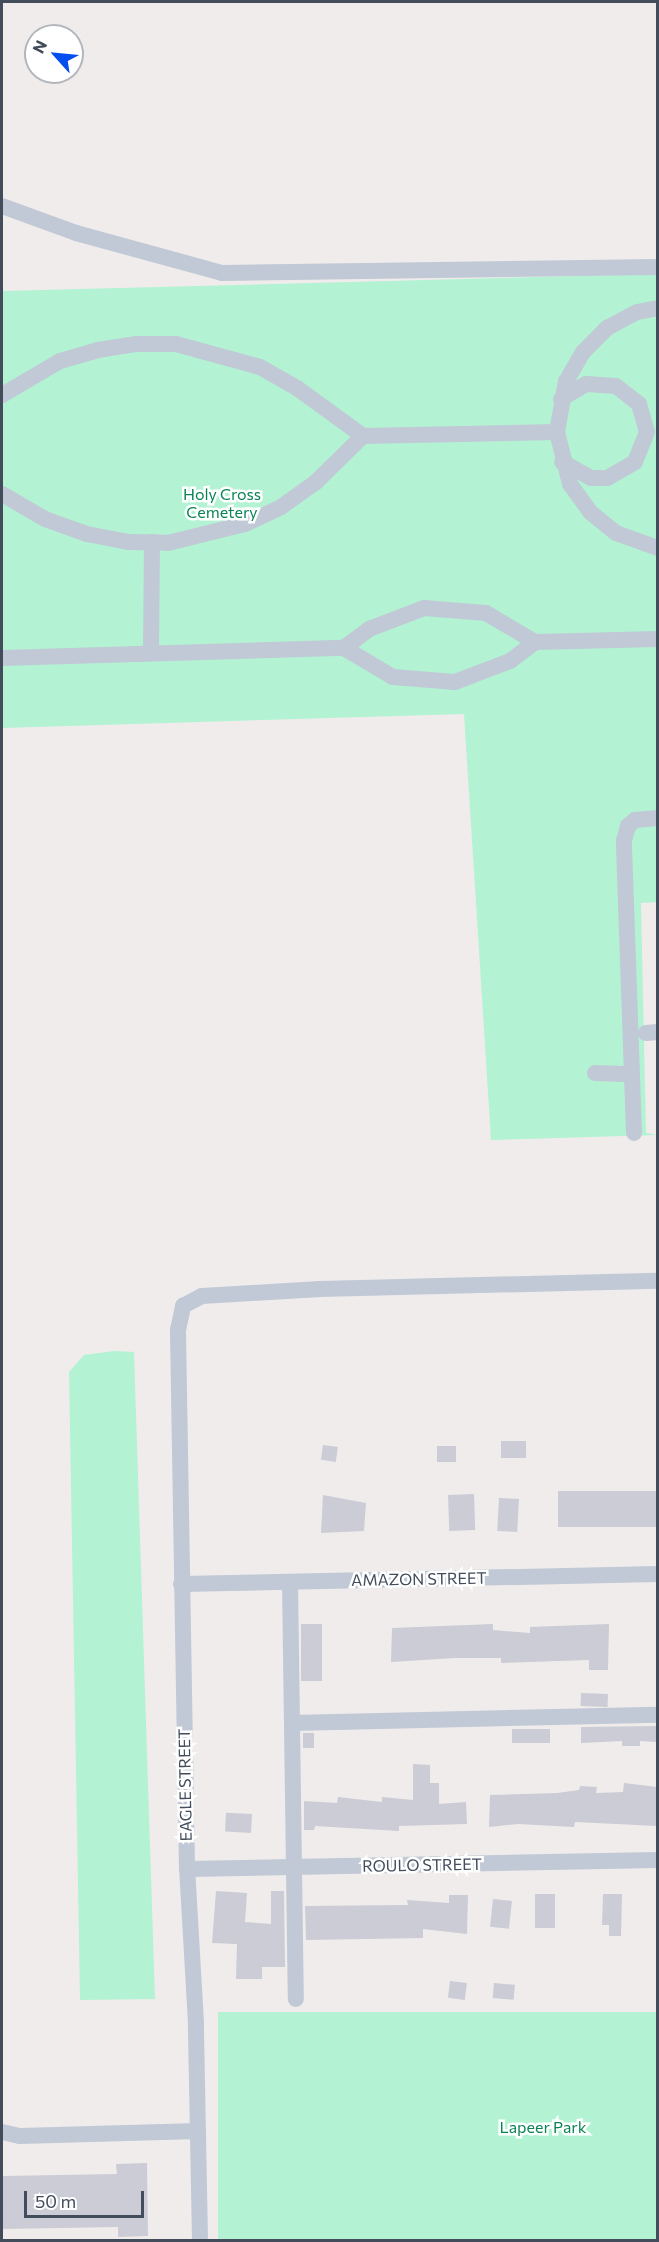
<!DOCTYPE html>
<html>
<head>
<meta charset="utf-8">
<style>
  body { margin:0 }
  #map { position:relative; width:659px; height:2242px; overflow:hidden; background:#efeceb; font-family:Commissioner,sans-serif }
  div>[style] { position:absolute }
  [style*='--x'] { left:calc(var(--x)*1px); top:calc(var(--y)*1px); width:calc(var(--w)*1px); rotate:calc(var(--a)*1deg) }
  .green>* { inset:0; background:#b3f3d4; transform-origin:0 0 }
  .building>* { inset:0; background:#cbccd5; transform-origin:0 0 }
  .minor>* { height:16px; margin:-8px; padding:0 8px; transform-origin:8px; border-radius:8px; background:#c0c9d5 }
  span { translate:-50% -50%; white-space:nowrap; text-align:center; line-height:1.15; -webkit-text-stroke:5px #fff; paint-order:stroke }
  .park-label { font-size:16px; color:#0c8356 }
  .street-label { font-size:16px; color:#424c5b }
  .frame { position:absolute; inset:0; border:3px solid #424c5b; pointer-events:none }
  .north { position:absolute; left:24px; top:24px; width:60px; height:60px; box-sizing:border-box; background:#fff; border:2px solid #b3b7bd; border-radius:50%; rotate:297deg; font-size:16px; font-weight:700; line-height:24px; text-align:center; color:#424c5b }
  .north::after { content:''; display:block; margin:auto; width:21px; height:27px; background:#044ef0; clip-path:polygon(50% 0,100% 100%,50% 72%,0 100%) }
  .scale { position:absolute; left:24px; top:2191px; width:120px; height:27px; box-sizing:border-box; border:3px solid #424c5b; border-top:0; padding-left:8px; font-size:18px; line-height:21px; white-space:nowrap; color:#424c5b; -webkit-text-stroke:4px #fff; paint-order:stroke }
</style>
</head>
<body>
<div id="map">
  <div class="green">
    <i style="clip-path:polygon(657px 274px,658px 902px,641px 903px,646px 1133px,657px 1135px,491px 1140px,464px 714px,2px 728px,2px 291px)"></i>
    <i style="clip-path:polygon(114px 1351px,134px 1352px,155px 1999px,80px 2000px,69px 1372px,84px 1355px)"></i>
    <i style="left:657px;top:2012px;width:228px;height:439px;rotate:90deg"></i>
  </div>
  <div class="building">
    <i style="left:501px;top:1441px;width:25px;height:17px"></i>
    <i style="left:323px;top:1445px;width:15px;height:15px;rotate:8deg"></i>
    <i style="left:456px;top:1446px;width:16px;height:19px;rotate:90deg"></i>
    <i style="left:657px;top:1491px;width:36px;height:99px;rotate:90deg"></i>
    <i style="left:474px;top:1494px;width:36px;height:26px;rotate:88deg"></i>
    <i style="clip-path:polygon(323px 1495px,366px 1503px,364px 1531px,321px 1533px)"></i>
    <i style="left:499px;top:1498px;width:20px;height:33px;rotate:3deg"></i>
    <i style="left:301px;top:1624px;width:21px;height:57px"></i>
    <i style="clip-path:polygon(493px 1624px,493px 1630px,530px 1633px,530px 1627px,609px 1624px,608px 1670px,589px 1670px,589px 1660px,501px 1663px,501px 1658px,455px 1658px,391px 1662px,392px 1628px)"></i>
    <i style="left:581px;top:1693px;width:27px;height:13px;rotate:2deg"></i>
    <i style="clip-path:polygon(657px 1726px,657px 1742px,640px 1741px,640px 1746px,622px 1746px,622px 1741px,581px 1743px,581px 1727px)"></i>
    <i style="left:512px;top:1729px;width:38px;height:14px"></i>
    <i style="left:303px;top:1733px;width:11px;height:15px"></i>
    <i style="clip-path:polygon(413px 1764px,430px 1765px,430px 1783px,439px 1783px,439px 1804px,466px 1802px,467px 1824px,399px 1826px,399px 1831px,315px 1826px,314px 1830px,304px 1830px,304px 1801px,337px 1803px,338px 1797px,382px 1802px,382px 1797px,413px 1800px)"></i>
    <i style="clip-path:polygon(624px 1783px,657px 1787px,657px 1826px,575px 1822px,574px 1827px,518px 1824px,489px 1827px,490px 1795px,557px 1793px,579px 1790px,580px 1786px,597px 1787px,596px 1793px,623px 1792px)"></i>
    <i style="left:252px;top:1814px;width:19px;height:26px;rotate:93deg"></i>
    <i style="clip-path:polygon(216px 1891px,247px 1893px,245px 1922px,271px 1924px,271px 1891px,284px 1891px,285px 1967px,262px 1967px,262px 1979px,236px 1979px,237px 1944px,212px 1943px)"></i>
    <i style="left:535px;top:1894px;width:20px;height:34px"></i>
    <i style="clip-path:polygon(603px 1894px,622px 1894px,621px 1936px,609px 1936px,609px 1925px,602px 1925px)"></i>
    <i style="clip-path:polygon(449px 1895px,468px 1895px,467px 1934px,423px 1929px,423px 1938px,306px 1940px,305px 1906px,408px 1905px,407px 1900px,449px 1903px)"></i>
    <i style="left:493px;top:1899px;width:19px;height:28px;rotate:6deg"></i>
    <i style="left:450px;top:1981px;width:17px;height:17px;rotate:7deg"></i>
    <i style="left:494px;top:1983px;width:21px;height:15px;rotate:5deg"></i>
    <i style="clip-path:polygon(147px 2163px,148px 2236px,118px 2237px,118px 2227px,2px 2229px,2px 2176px,117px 2174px,116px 2164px)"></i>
  </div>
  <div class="minor">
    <i style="--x:2;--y:206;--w:79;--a:20"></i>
    <i style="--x:76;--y:233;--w:151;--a:15.3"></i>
    <i style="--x:222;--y:273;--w:436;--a:-0.8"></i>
    <i style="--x:658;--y:308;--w:21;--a:169"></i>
    <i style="--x:637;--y:312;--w:34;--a:152"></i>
    <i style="--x:607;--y:328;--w:34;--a:135"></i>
    <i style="--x:583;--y:352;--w:34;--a:120"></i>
    <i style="--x:566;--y:381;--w:52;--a:100"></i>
    <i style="--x:557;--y:432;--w:54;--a:76"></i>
    <i style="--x:570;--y:484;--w:34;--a:54"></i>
    <i style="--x:590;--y:512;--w:33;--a:39"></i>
    <i style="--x:616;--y:533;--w:45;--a:19.7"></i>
    <i style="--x:2;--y:395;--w:67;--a:-30.4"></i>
    <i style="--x:60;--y:361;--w:40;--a:-16"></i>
    <i style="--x:98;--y:350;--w:39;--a:-9"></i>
    <i style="--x:137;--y:344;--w:39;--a:0"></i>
    <i style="--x:176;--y:344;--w:87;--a:15.3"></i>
    <i style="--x:260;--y:367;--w:43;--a:29.6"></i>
    <i style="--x:297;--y:388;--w:82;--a:36"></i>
    <i style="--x:363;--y:436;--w:194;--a:-1.2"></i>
    <i style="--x:561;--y:399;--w:29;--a:-31"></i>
    <i style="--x:586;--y:384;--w:30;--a:4"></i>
    <i style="--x:616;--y:386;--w:29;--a:38"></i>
    <i style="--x:639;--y:404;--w:29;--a:74"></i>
    <i style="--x:647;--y:432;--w:32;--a:112"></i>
    <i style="--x:635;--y:462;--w:32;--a:150"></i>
    <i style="--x:607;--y:478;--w:16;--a:180"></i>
    <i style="--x:591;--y:478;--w:33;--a:-151"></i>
    <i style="--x:2;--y:494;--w:50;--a:30.2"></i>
    <i style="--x:45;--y:519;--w:45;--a:19.7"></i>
    <i style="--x:87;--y:534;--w:43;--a:10.8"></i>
    <i style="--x:129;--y:542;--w:39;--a:1"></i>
    <i style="--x:168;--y:543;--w:79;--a:-13.9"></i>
    <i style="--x:245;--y:524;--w:40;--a:-25"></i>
    <i style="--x:281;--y:507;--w:43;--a:-35.5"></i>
    <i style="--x:316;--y:482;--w:66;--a:-44.4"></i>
    <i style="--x:344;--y:648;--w:57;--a:30.6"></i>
    <i style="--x:393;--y:677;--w:62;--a:4.6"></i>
    <i style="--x:455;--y:682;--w:59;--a:-20.9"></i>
    <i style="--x:510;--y:661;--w:31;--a:-37"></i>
    <i style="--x:151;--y:653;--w:111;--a:-89.5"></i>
    <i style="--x:2;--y:658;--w:342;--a:-1.7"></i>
    <i style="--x:344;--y:648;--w:31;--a:-37"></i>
    <i style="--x:369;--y:629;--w:59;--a:-20.9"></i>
    <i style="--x:424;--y:608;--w:62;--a:4.6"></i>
    <i style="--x:486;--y:613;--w:57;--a:30.6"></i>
    <i style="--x:535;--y:642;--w:123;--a:-1.4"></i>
    <i style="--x:646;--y:1033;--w:12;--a:-5"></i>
    <i style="--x:595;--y:1073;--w:37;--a:2"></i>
    <i style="--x:634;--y:1133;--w:292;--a:-92"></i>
    <i style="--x:624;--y:841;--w:16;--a:-75"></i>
    <i style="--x:628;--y:826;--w:9;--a:-41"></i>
    <i style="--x:635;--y:820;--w:23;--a:-5"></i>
    <i style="--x:290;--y:1582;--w:417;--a:89.2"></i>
    <i style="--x:181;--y:1584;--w:477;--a:-1.2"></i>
    <i style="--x:292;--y:1723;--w:366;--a:-1.3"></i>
    <i style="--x:187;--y:1869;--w:471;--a:-1.1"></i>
    <i style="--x:2;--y:2132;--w:18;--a:13"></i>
    <i style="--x:20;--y:2136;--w:178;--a:-1.6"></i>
    <i style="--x:200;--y:2240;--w:217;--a:-91.1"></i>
    <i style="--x:196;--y:2023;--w:154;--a:-93.3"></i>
    <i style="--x:187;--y:1869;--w:539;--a:-90.96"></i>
    <i style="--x:178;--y:1330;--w:25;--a:-78"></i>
    <i style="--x:183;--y:1306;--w:21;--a:-28"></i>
    <i style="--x:202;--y:1296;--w:118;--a:-3.4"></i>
    <i style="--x:320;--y:1289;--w:338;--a:-1.4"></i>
  </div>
  <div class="park-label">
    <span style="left:222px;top:503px">Holy Cross<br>Cemetery</span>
    <span style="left:543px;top:2127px">Lapeer Park</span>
  </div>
  <div class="street-label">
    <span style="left:419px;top:1579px;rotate:-1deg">AMAZON STREET</span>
    <span style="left:185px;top:1785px;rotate:-91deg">EAGLE STREET</span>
    <span style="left:422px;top:1865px;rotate:-1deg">ROULO STREET</span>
  </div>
  <div class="frame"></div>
  <div class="north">N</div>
  <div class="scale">50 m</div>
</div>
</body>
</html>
